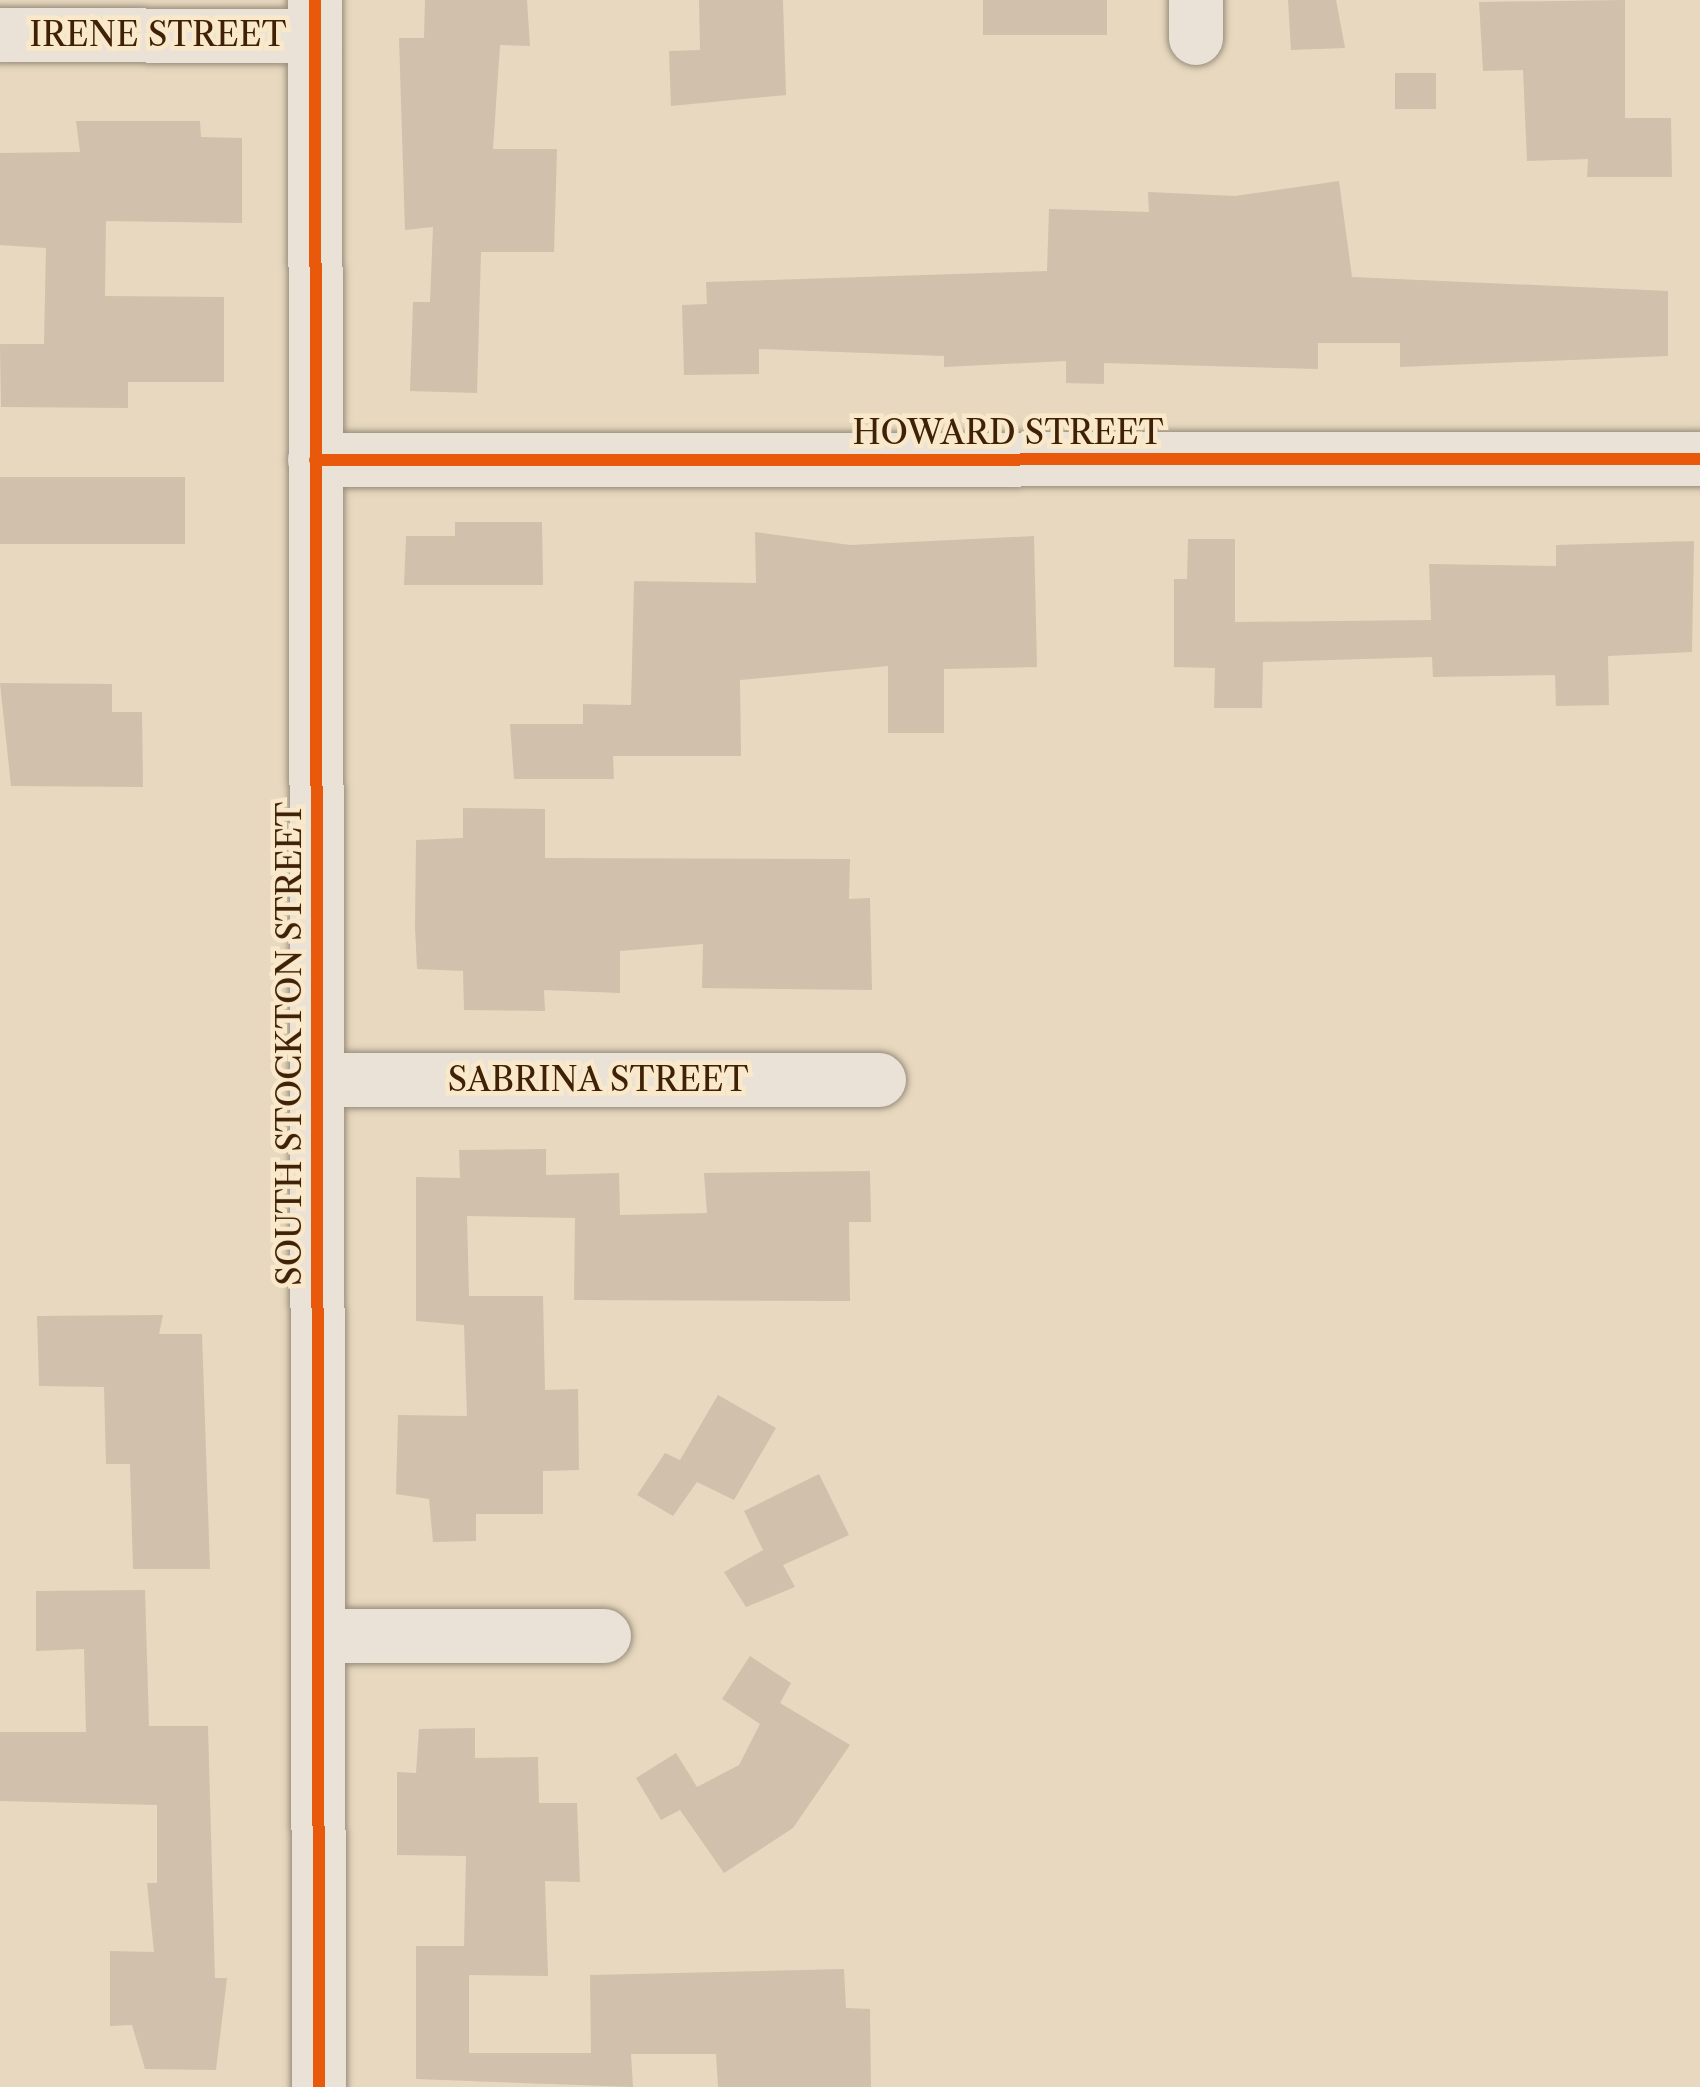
<!DOCTYPE html>
<html>
<head>
<meta charset="utf-8">
<style>
  body { margin:0 }
  #map { position:relative; width:1700px; height:2087px; overflow:hidden; background:#e7d8bf; font-family:"Libre Caslon Text",serif }
  div>[style] { position:absolute }
  [style*='--x'] { left:calc(var(--x)*1px); top:calc(var(--y)*1px); width:calc(var(--w)*1px); rotate:calc(var(--a)*1deg) }
  .building>* { inset:0; background:#d1c0ac; transform-origin:0 0 }
  .roads { filter:drop-shadow(0 0 3px #998d7b) drop-shadow(0 0 3px #998d7b) }
  .street>* { height:54px; margin:-27px; padding:0 27px; transform-origin:27px; border-radius:27px; background:#eae2d6 }
  .cycleway>* { height:12px; margin:-6px; padding:0 6px; transform-origin:6px; border-radius:6px; background:#e8590c }
  span { translate:-50% -50%; white-space:nowrap; text-align:center; line-height:1.15; -webkit-text-stroke:9px #fae8ca; paint-order:stroke }
  .street-label { font-size:33px; color:#3e2107 }
</style>
</head>
<body>
<div id="map">
  <div class="building">
    <i style="clip-path:polygon(425px 0,527px 0,530px 46px,500px 45px,493px 149px,557px 149px,554px 252px,481px 252px,477px 393px,410px 391px,413px 302px,430px 302px,433px 227px,405px 230px,399px 38px,424px 38px)"></i>
    <i style="clip-path:polygon(699px 0,783px 0,786px 95px,671px 106px,669px 51px,700px 50px)"></i>
    <i style="left:983px;top:0;width:124px;height:35px"></i>
    <i style="clip-path:polygon(1288px 0,1336px 0,1345px 48px,1291px 50px)"></i>
    <i style="clip-path:polygon(1625px 0,1625px 118px,1671px 118px,1672px 177px,1587px 177px,1588px 159px,1527px 161px,1523px 70px,1483px 71px,1479px 2px)"></i>
    <i style="left:1436px;top:73px;width:36px;height:41px;rotate:90deg"></i>
    <i style="clip-path:polygon(76px 121px,200px 121px,201px 137px,242px 138px,242px 223px,106px 221px,105px 296px,224px 297px,224px 382px,128px 382px,128px 408px,1px 407px,0 344px,44px 344px,46px 248px,0 245px,0 153px,80px 152px)"></i>
    <i style="clip-path:polygon(1339px 181px,1352px 277px,1668px 291px,1668px 356px,1400px 367px,1400px 343px,1318px 343px,1318px 369px,1104px 363px,1104px 384px,1066px 383px,1066px 361px,944px 367px,944px 356px,759px 349px,759px 374px,684px 375px,682px 305px,707px 304px,706px 282px,1047px 271px,1049px 209px,1149px 212px,1148px 192px,1235px 196px)"></i>
    <i style="left:0;top:477px;width:185px;height:67px"></i>
    <i style="clip-path:polygon(455px 522px,542px 522px,543px 585px,404px 585px,406px 536px,455px 536px)"></i>
    <i style="clip-path:polygon(755px 532px,850px 545px,1034px 536px,1037px 667px,944px 669px,944px 733px,888px 733px,888px 666px,740px 680px,741px 756px,613px 756px,614px 779px,514px 779px,510px 724px,583px 724px,583px 704px,631px 705px,634px 581px,756px 583px)"></i>
    <i style="clip-path:polygon(1188px 539px,1235px 539px,1235px 622px,1431px 620px,1429px 564px,1556px 566px,1556px 545px,1694px 541px,1692px 652px,1608px 656px,1609px 705px,1556px 706px,1555px 675px,1433px 677px,1432px 657px,1263px 662px,1262px 708px,1214px 708px,1215px 668px,1174px 667px,1174px 579px,1187px 579px)"></i>
    <i style="clip-path:polygon(0 683px,112px 684px,112px 712px,142px 712px,143px 787px,11px 786px)"></i>
    <i style="clip-path:polygon(463px 808px,545px 809px,545px 858px,850px 859px,849px 899px,870px 898px,872px 990px,702px 988px,703px 944px,620px 951px,620px 993px,544px 990px,545px 1011px,464px 1010px,463px 971px,417px 969px,415px 927px,416px 840px,463px 838px)"></i>
    <i style="clip-path:polygon(546px 1149px,546px 1175px,619px 1173px,620px 1215px,707px 1213px,704px 1173px,870px 1171px,871px 1222px,849px 1222px,850px 1301px,574px 1300px,575px 1218px,467px 1216px,469px 1296px,543px 1296px,545px 1390px,578px 1389px,579px 1470px,543px 1471px,543px 1514px,476px 1514px,476px 1541px,433px 1542px,429px 1499px,396px 1494px,398px 1415px,467px 1416px,464px 1325px,416px 1321px,416px 1177px,460px 1178px,459px 1150px)"></i>
    <i style="clip-path:polygon(163px 1315px,159px 1334px,202px 1334px,210px 1569px,133px 1569px,130px 1464px,106px 1464px,104px 1387px,39px 1386px,37px 1316px)"></i>
    <i style="clip-path:polygon(718px 1395px,776px 1428px,734px 1500px,697px 1482px,673px 1516px,637px 1495px,665px 1453px,680px 1460px)"></i>
    <i style="clip-path:polygon(819px 1474px,849px 1535px,783px 1565px,795px 1587px,746px 1607px,724px 1572px,763px 1550px,744px 1511px)"></i>
    <i style="clip-path:polygon(145px 1590px,149px 1726px,208px 1726px,215px 1978px,227px 1978px,216px 2070px,145px 2069px,132px 2025px,110px 2026px,110px 1951px,154px 1952px,147px 1883px,157px 1883px,157px 1805px,0 1801px,0 1732px,86px 1732px,84px 1649px,36px 1651px,36px 1591px)"></i>
    <i style="clip-path:polygon(750px 1656px,791px 1683px,780px 1703px,850px 1745px,793px 1828px,724px 1873px,680px 1810px,661px 1820px,636px 1778px,676px 1753px,697px 1787px,739px 1765px,760px 1724px,722px 1699px)"></i>
    <i style="clip-path:polygon(475px 1728px,475px 1758px,538px 1757px,539px 1803px,577px 1803px,580px 1882px,545px 1881px,548px 1976px,469px 1975px,469px 2053px,591px 2053px,590px 1975px,844px 1969px,846px 2008px,870px 2009px,871px 2087px,718px 2087px,716px 2054px,631px 2054px,633px 2087px,416px 2079px,416px 1946px,464px 1946px,466px 1856px,397px 1855px,397px 1772px,416px 1773px,419px 1729px)"></i>
  </div>
  <div class="roads">
    <div class="street">
      <i style="--x:315;--y:0;--w:2087;--a:89.89"></i>
      <i style="--x:0;--y:35;--w:315;--a:0.2"></i>
      <i style="--x:1196;--y:38;--w:38;--a:-90"></i>
      <i style="--x:315;--y:460;--w:1385;--a:-0.04"></i>
      <i style="--x:318;--y:1080;--w:561;--a:0"></i>
      <i style="--x:319;--y:1636;--w:285;--a:0"></i>
    </div>
  </div>
  <div class="cycleway">
    <i style="--x:315;--y:0;--w:2087;--a:89.89"></i>
    <i style="--x:315;--y:460;--w:1385;--a:-0.04"></i>
  </div>
  <div class="street-label">
    <span style="left:158px;top:35px">IRENE STREET</span>
    <span style="left:1008px;top:433px">HOWARD STREET</span>
    <span style="left:290px;top:1044px;rotate:-90deg">SOUTH STOCKTON STREET</span>
    <span style="left:598px;top:1080px">SABRINA STREET</span>
  </div>
</div>
</body>
</html>
